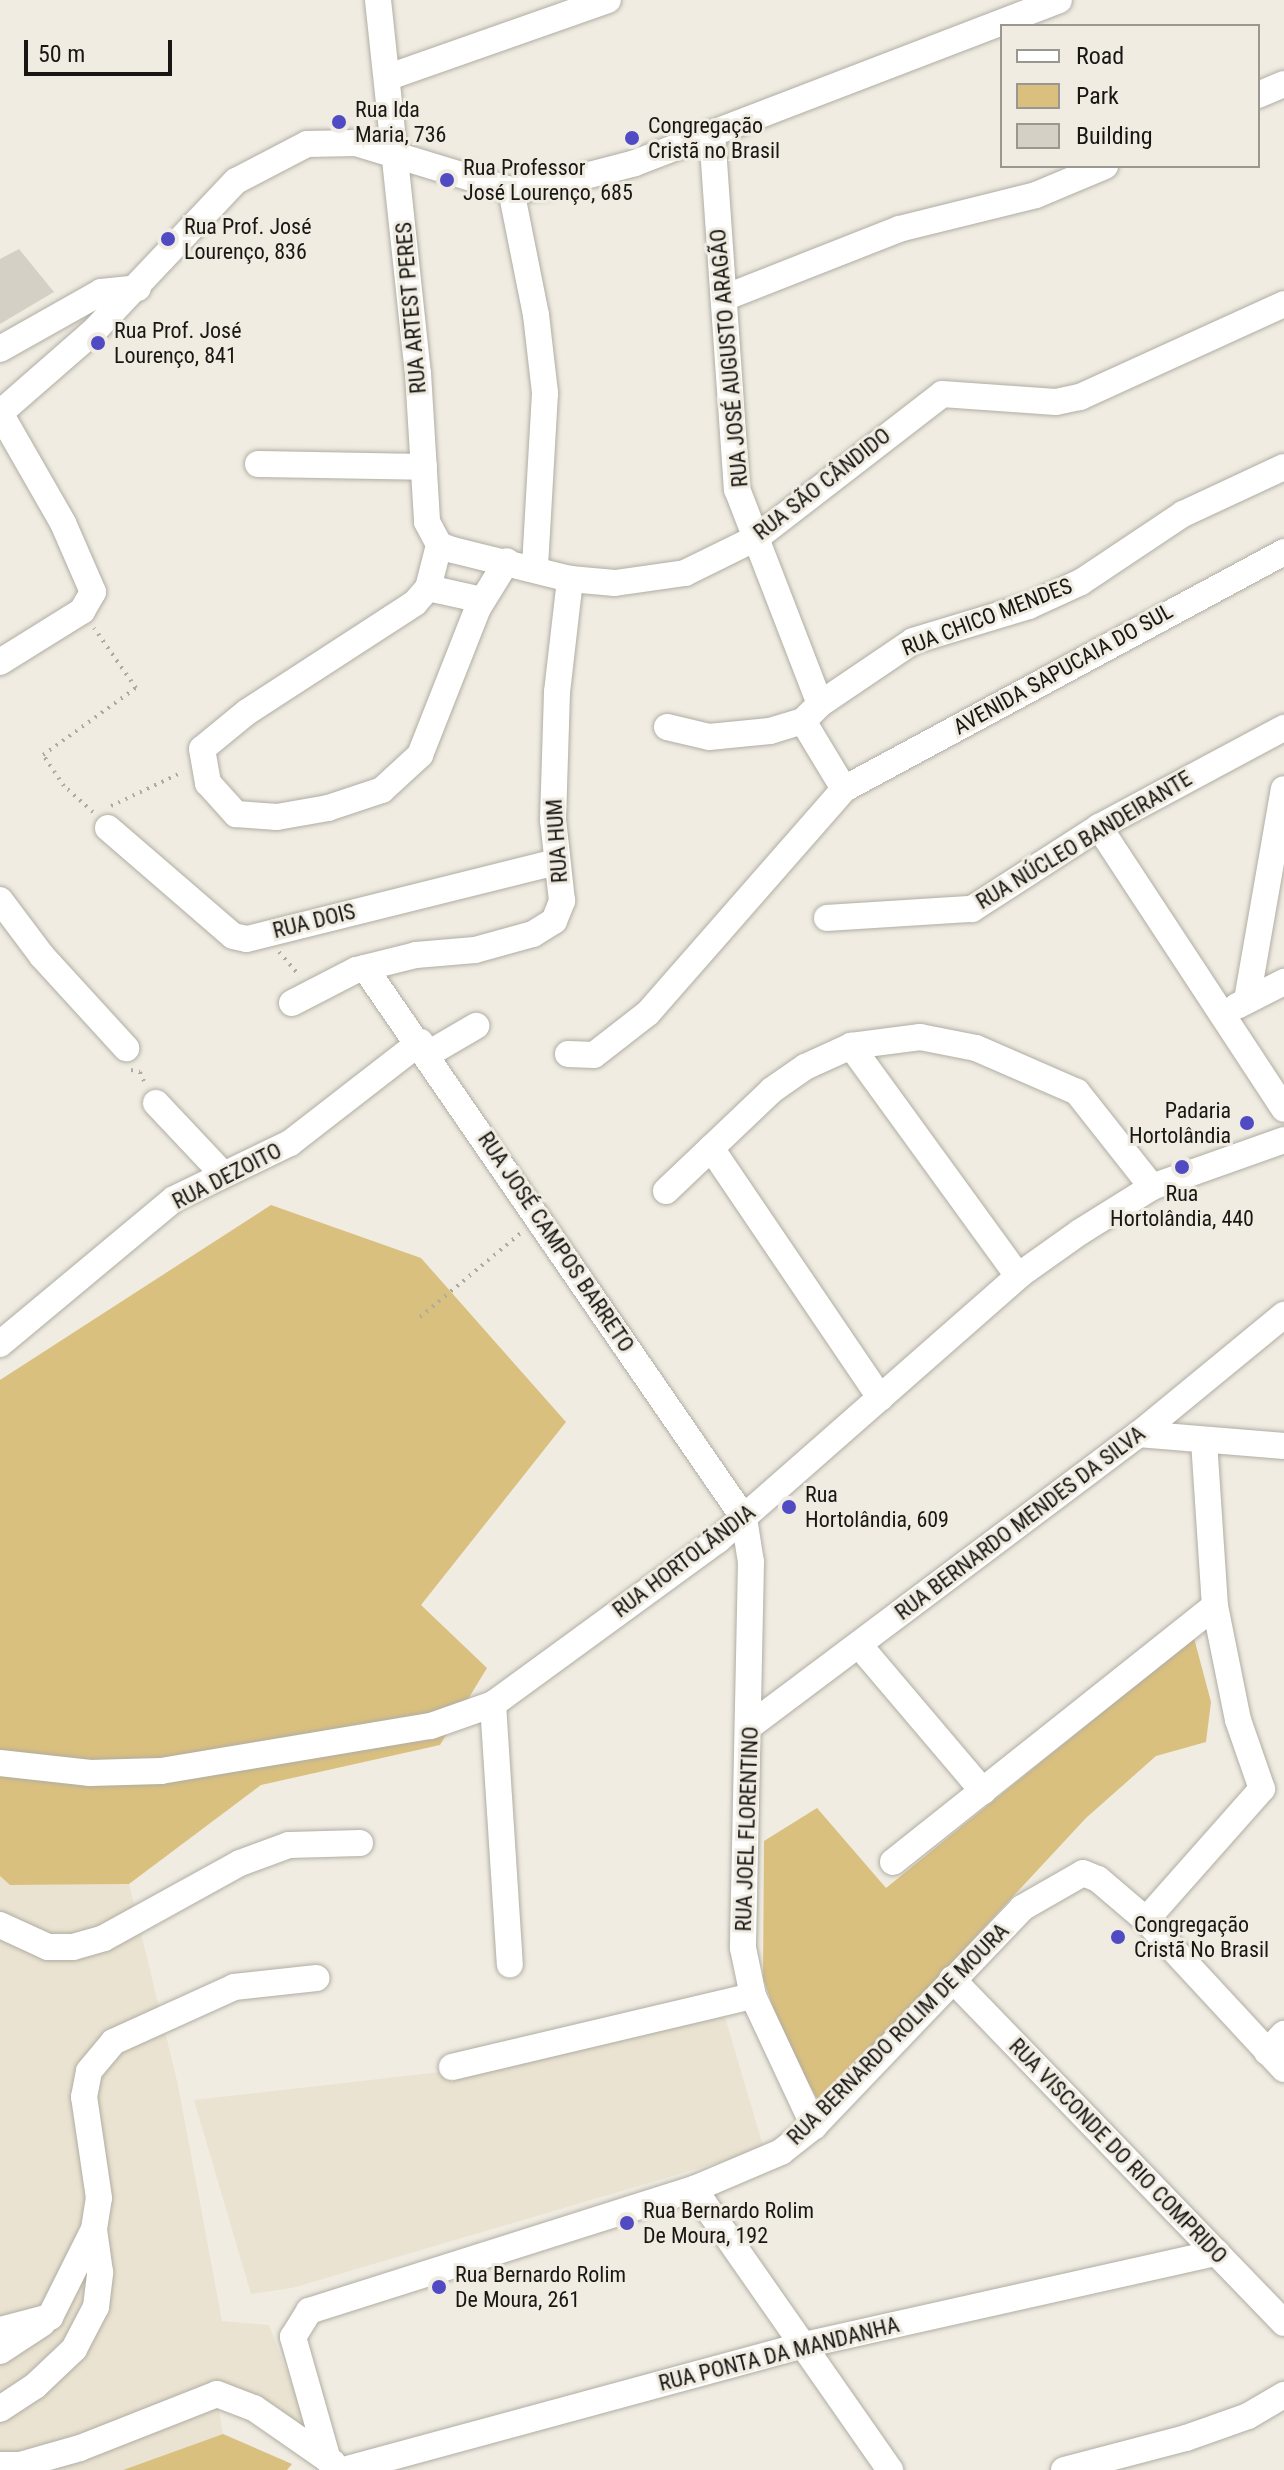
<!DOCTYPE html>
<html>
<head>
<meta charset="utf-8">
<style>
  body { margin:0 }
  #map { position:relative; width:1284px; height:2470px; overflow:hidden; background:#f0ece2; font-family:"Roboto Condensed",sans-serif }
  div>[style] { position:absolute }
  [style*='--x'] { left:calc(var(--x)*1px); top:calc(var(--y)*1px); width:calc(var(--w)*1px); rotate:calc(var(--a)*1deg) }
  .built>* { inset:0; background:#eae3d1 }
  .green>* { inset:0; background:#dac07f }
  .building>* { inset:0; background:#d4d0c6 }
  .path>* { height:4px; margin-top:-2px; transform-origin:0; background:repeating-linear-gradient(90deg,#adaaa2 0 2px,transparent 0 8px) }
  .roads { filter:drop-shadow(0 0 2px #b0ada3) drop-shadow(0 0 2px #b0ada3) }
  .minor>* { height:26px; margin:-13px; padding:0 13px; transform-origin:13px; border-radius:13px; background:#fff }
  .dots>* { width:22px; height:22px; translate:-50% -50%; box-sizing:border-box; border:4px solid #f0ece2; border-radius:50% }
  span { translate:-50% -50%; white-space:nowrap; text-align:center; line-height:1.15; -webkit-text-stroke:6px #f0ece2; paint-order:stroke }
  .poi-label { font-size:22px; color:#191714 }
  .left { translate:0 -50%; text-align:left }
  .right { translate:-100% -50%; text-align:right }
  .street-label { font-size:22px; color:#191714 }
  .legend { position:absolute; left:1000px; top:24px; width:260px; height:144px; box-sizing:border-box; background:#f0ece2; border:2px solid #9a9790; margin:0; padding:10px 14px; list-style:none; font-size:24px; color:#191714 }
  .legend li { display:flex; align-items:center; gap:16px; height:40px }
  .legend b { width:40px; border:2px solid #9a9790 }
  .scale { position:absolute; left:24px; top:40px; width:148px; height:36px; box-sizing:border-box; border:4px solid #191714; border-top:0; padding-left:10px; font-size:24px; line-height:28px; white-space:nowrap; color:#191714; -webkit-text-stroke:6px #f0ece2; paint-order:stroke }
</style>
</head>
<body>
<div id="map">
  <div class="built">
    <i style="clip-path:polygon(0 1876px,10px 1885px,129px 1884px,178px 2085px,222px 2321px,269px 2325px,317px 2452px,218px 2405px,223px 2434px,123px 2470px,0 2470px)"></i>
    <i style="clip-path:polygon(725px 2017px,764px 2149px,292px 2288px,251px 2294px,194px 2100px,449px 2071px)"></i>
  </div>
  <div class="green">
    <i style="clip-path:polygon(271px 1205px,421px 1258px,566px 1422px,421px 1605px,487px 1668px,440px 1745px,261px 1785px,129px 1884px,10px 1885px,0 1876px,0 1380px)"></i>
    <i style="clip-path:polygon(1194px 1638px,1211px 1702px,1206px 1742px,1156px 1756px,1086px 1818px,820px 2104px,784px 2039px,763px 1978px,764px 1841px,817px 1808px,886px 1888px)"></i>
    <i style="clip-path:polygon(223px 2434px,292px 2464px,287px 2470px,123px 2470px)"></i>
  </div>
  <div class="building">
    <i style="clip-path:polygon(19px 249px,54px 292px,0 324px,0 259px)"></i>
  </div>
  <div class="path">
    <i style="--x:111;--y:806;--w:80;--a:-25.3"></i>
    <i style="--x:93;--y:812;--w:39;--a:-138"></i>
    <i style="--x:64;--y:786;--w:37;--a:-124"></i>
    <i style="--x:43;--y:755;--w:115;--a:-35.8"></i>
    <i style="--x:136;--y:688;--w:73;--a:-125"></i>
    <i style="--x:279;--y:952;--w:32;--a:49"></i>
    <i style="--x:131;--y:1070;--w:9;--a:13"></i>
    <i style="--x:140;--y:1072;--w:12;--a:66"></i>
    <i style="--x:420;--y:1317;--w:133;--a:-39.8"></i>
  </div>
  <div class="roads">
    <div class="minor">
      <i style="--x:378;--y:0;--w:375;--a:83.9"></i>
      <i style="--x:418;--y:373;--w:149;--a:86.5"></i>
      <i style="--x:427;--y:522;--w:26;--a:62"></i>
      <i style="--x:439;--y:545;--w:15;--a:20"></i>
      <i style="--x:453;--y:550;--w:121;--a:13.9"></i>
      <i style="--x:570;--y:579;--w:45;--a:5.1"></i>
      <i style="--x:615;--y:583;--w:71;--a:-8.1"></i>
      <i style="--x:685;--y:573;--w:79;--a:-26.2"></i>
      <i style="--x:756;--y:538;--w:235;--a:-37.7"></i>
      <i style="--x:942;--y:394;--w:114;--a:4"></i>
      <i style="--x:1056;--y:402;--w:25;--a:-12"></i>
      <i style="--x:1080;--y:397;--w:224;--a:-24.5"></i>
      <i style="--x:389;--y:77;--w:232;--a:-19.4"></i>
      <i style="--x:1258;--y:95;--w:28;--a:-23"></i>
      <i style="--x:712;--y:133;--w:357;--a:86"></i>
      <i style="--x:737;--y:489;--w:230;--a:68.9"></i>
      <i style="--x:820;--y:704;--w:24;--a:135"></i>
      <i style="--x:803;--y:721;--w:79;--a:58.9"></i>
      <i style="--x:511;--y:190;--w:127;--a:78.7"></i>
      <i style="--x:536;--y:315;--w:79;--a:83.4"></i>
      <i style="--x:545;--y:393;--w:175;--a:93.3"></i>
      <i style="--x:724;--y:298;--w:188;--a:-21.5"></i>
      <i style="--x:899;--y:229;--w:141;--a:-13.9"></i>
      <i style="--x:1036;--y:195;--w:75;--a:-22.8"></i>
      <i style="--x:0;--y:349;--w:116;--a:-29.4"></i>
      <i style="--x:101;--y:292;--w:37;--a:-6"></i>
      <i style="--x:0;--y:413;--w:123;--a:-41.1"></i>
      <i style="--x:93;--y:332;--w:208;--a:-46.6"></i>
      <i style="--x:236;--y:181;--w:80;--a:-27.5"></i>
      <i style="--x:307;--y:144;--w:49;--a:-1.2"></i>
      <i style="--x:356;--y:143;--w:162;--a:16.9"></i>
      <i style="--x:511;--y:190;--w:36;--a:-6"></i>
      <i style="--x:547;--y:186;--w:91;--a:-14.6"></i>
      <i style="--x:635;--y:163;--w:454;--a:-21"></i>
      <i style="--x:258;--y:464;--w:166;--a:1"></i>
      <i style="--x:439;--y:545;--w:44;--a:104.3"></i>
      <i style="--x:428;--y:588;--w:20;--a:131"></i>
      <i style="--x:415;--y:603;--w:200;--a:147"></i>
      <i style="--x:247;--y:712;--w:58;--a:140.6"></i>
      <i style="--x:202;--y:749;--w:35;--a:80"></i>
      <i style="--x:208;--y:783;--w:42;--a:47.9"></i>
      <i style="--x:236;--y:814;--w:41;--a:4.2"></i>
      <i style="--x:277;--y:817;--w:52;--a:-10"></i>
      <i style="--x:328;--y:808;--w:57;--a:-18.4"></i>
      <i style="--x:382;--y:790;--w:52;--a:-42.6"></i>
      <i style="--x:420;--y:755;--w:158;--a:-68.5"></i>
      <i style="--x:478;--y:608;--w:55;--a:-58.3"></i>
      <i style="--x:428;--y:588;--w:55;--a:12.5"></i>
      <i style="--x:0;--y:662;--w:97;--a:-31.9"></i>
      <i style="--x:82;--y:611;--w:22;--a:-60"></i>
      <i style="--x:93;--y:592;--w:75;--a:-113.5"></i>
      <i style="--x:63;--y:523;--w:127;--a:-119.8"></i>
      <i style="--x:820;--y:704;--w:112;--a:-34.1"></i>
      <i style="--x:913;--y:641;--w:121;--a:-16.8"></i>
      <i style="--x:1029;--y:606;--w:57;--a:-24.8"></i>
      <i style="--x:1081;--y:582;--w:123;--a:-33.7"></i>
      <i style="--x:1183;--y:514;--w:111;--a:-25"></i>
      <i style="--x:667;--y:727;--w:43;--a:13.4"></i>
      <i style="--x:709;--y:737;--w:61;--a:-5.6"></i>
      <i style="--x:770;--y:731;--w:34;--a:-17"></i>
      <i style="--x:1099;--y:827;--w:337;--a:56.7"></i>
      <i style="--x:108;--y:828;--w:165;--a:40.8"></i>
      <i style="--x:233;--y:936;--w:14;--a:12"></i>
      <i style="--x:247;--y:939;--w:318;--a:-14"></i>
      <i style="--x:0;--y:900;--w:70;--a:53.1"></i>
      <i style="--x:42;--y:956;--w:125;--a:47.6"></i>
      <i style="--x:827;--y:918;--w:145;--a:-3.6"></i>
      <i style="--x:972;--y:909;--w:151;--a:-32.8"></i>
      <i style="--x:1099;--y:827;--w:210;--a:-28.2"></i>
      <i style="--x:365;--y:968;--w:668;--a:55.43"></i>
      <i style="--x:744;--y:1518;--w:45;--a:81"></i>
      <i style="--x:751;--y:1562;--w:386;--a:91.2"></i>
      <i style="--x:743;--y:1948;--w:49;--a:78.2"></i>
      <i style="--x:753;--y:1996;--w:144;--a:64.9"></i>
      <i style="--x:1247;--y:1000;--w:214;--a:-80.1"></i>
      <i style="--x:292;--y:1003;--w:72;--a:-27.3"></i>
      <i style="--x:356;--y:970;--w:62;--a:-14"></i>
      <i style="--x:416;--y:955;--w:59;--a:-4.8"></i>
      <i style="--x:475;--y:950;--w:60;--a:-15.4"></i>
      <i style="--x:533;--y:934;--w:25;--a:-32"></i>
      <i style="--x:554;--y:921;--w:22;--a:-68"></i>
      <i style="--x:562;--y:901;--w:81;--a:-96.3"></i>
      <i style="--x:553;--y:820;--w:128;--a:-88.2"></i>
      <i style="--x:557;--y:692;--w:114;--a:-83.4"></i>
      <i style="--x:1237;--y:1006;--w:53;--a:-27.1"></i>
      <i style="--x:851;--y:1046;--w:284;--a:54"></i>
      <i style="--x:428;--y:1054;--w:56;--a:-30.3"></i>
      <i style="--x:568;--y:1054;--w:26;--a:2"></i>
      <i style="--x:594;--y:1055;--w:68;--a:-37.9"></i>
      <i style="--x:648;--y:1013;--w:298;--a:-48.8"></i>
      <i style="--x:844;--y:789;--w:500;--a:-28.3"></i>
      <i style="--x:156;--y:1103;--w:96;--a:46.7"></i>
      <i style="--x:711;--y:1148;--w:302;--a:55.9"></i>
      <i style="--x:666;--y:1191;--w:146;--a:-43.6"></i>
      <i style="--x:772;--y:1090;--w:40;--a:-34.9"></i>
      <i style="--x:805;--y:1067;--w:51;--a:-24.5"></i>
      <i style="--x:851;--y:1046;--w:70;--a:-7.4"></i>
      <i style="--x:920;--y:1037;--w:57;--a:11.1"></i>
      <i style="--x:976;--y:1048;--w:110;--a:23.5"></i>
      <i style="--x:1077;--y:1092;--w:121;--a:51.7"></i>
      <i style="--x:0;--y:1344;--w:226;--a:-39.8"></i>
      <i style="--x:174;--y:1199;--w:129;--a:-25.8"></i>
      <i style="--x:290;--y:1143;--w:165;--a:-37.8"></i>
      <i style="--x:1139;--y:1434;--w:145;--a:4.7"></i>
      <i style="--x:1204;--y:1441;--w:165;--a:86.2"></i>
      <i style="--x:1215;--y:1606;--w:116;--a:78.6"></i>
      <i style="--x:1238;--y:1720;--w:73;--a:70.8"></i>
      <i style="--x:859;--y:1645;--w:192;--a:49.7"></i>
      <i style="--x:493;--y:1704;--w:261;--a:86.3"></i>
      <i style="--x:751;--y:1725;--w:485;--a:-36.9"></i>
      <i style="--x:1139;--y:1434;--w:188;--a:-39.4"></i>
      <i style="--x:0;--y:1763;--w:91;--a:6.3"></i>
      <i style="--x:90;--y:1773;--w:71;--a:-1.6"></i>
      <i style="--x:161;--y:1771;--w:274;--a:-9.5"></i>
      <i style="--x:431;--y:1726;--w:66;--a:-19.5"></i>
      <i style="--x:493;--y:1704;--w:278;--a:-36.1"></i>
      <i style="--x:718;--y:1540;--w:400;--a:-41.3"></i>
      <i style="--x:1018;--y:1276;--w:76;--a:-35.4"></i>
      <i style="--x:1080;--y:1232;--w:85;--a:-32"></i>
      <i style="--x:1152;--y:1187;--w:140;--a:-19.6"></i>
      <i style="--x:893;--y:1862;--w:411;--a:-38.5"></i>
      <i style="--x:1146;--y:1920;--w:175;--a:-48.5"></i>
      <i style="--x:0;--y:1925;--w:53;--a:24.6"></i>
      <i style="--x:48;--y:1947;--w:25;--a:0"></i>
      <i style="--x:73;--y:1947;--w:32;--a:-16"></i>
      <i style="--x:104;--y:1938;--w:155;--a:-28.9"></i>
      <i style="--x:240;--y:1863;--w:52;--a:-20.2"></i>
      <i style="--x:289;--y:1845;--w:71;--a:-1.6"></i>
      <i style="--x:952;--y:1979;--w:478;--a:46"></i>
      <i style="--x:1267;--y:2052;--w:25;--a:-47"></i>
      <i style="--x:452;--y:2067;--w:309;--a:-13.3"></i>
      <i style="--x:694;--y:2189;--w:343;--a:55.1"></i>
      <i style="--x:0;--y:2330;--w:52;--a:-14.6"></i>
      <i style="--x:50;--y:2317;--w:98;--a:-63.4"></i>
      <i style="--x:94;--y:2229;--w:31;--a:-81"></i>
      <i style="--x:99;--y:2198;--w:102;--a:-98.4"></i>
      <i style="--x:84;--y:2097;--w:26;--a:-79"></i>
      <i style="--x:89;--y:2071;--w:38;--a:-50"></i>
      <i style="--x:113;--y:2042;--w:133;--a:-24.4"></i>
      <i style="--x:234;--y:1987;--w:83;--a:-6.2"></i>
      <i style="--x:0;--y:2351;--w:51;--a:-33.1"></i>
      <i style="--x:0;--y:2409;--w:42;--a:-33.3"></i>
      <i style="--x:35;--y:2386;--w:54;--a:-43.5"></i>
      <i style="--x:74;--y:2349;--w:47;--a:-62.4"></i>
      <i style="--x:96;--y:2307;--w:35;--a:-83"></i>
      <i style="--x:100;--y:2272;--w:42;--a:-98.1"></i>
      <i style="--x:328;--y:2460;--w:128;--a:-105.9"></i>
      <i style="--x:293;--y:2337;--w:31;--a:-58"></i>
      <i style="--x:309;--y:2311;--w:404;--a:-17.6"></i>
      <i style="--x:694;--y:2189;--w:95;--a:-23"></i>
      <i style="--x:781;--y:2152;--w:42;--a:-38.2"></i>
      <i style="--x:814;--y:2126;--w:301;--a:-46.3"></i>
      <i style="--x:1022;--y:1908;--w:70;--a:-29.8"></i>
      <i style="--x:1083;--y:1873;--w:16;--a:22"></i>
      <i style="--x:1098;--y:1879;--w:63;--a:40.5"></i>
      <i style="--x:1146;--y:1920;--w:203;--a:47.2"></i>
      <i style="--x:0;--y:2465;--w:20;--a:0"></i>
      <i style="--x:20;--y:2465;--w:62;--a:-15.8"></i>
      <i style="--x:80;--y:2448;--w:147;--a:-21.5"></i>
      <i style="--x:217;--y:2394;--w:40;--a:21"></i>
      <i style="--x:254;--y:2408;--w:96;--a:34.8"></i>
      <i style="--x:344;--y:2470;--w:477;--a:-15.2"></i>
      <i style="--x:804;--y:2345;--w:423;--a:-12.6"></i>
      <i style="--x:1064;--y:2470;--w:126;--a:-14.7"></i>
      <i style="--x:1186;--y:2438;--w:66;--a:-19.5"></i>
      <i style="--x:1248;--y:2416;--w:42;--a:-30.3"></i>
    </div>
  </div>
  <div class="dots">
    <i style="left:339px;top:122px;background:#504bc2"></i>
    <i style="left:632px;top:138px;background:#504bc2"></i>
    <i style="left:447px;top:180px;background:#504bc2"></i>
    <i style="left:168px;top:239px;background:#504bc2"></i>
    <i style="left:98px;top:343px;background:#504bc2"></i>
    <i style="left:1247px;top:1123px;background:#504bc2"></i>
    <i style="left:1182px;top:1167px;background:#504bc2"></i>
    <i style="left:789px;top:1507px;background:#504bc2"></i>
    <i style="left:1118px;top:1937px;background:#504bc2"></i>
    <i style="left:627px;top:2223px;background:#504bc2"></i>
    <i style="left:439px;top:2287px;background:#504bc2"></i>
  </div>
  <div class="poi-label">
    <span class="left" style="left:355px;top:122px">Rua Ida<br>Maria, 736</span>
    <span class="left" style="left:648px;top:138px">Congregação<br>Cristã no Brasil</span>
    <span class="left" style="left:463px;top:180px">Rua Professor<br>José Lourenço, 685</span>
    <span class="left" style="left:184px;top:239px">Rua Prof. José<br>Lourenço, 836</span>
    <span class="left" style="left:114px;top:343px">Rua Prof. José<br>Lourenço, 841</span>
    <span class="right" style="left:1231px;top:1123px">Padaria<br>Hortolândia</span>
    <span style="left:1182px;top:1206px">Rua<br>Hortolândia, 440</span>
    <span class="left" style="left:805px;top:1507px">Rua<br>Hortolândia, 609</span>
    <span class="left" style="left:1134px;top:1937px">Congregação<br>Cristã No Brasil</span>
    <span class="left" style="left:643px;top:2223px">Rua Bernardo Rolim<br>De Moura, 192</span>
    <span class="left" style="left:455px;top:2287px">Rua Bernardo Rolim<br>De Moura, 261</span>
  </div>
  <div class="street-label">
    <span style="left:411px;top:308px;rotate:-95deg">RUA ARTEST PERES</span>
    <span style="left:729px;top:358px;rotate:-95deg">RUA JOSÉ AUGUSTO ARAGÃO</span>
    <span style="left:822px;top:484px;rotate:-38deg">RUA SÃO CÂNDIDO</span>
    <span style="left:987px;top:617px;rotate:-21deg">RUA CHICO MENDES</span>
    <span style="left:1063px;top:669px;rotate:-29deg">AVENIDA SAPUCAIA DO SUL</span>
    <span style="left:1084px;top:840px;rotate:-31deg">RUA NÚCLEO BANDEIRANTE</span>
    <span style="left:557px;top:841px;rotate:-94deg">RUA HUM</span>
    <span style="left:314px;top:921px;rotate:-14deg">RUA DOIS</span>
    <span style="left:227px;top:1176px;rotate:-27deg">RUA DEZOITO</span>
    <span style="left:556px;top:1242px;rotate:56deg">RUA JOSÉ CAMPOS BARRETO</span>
    <span style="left:1020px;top:1523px;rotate:-37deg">RUA BERNARDO MENDES DA SILVA</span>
    <span style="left:684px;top:1561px;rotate:-37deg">RUA HORTOLÃNDIA</span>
    <span style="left:747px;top:1829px;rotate:-88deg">RUA JOEL FLORENTINO</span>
    <span style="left:898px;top:2034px;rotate:-45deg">RUA BERNARDO ROLIM DE MOURA</span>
    <span style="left:1118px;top:2151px;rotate:46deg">RUA VISCONDE DO RIO COMPRIDO</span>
    <span style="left:779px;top:2354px;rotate:-14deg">RUA PONTA DA MANDANHA</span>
  </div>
  <ul class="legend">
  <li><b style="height:10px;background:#fff"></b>Road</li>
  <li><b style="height:22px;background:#dac07f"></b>Park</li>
  <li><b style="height:22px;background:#d4d0c6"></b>Building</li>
  </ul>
  <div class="scale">50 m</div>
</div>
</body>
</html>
